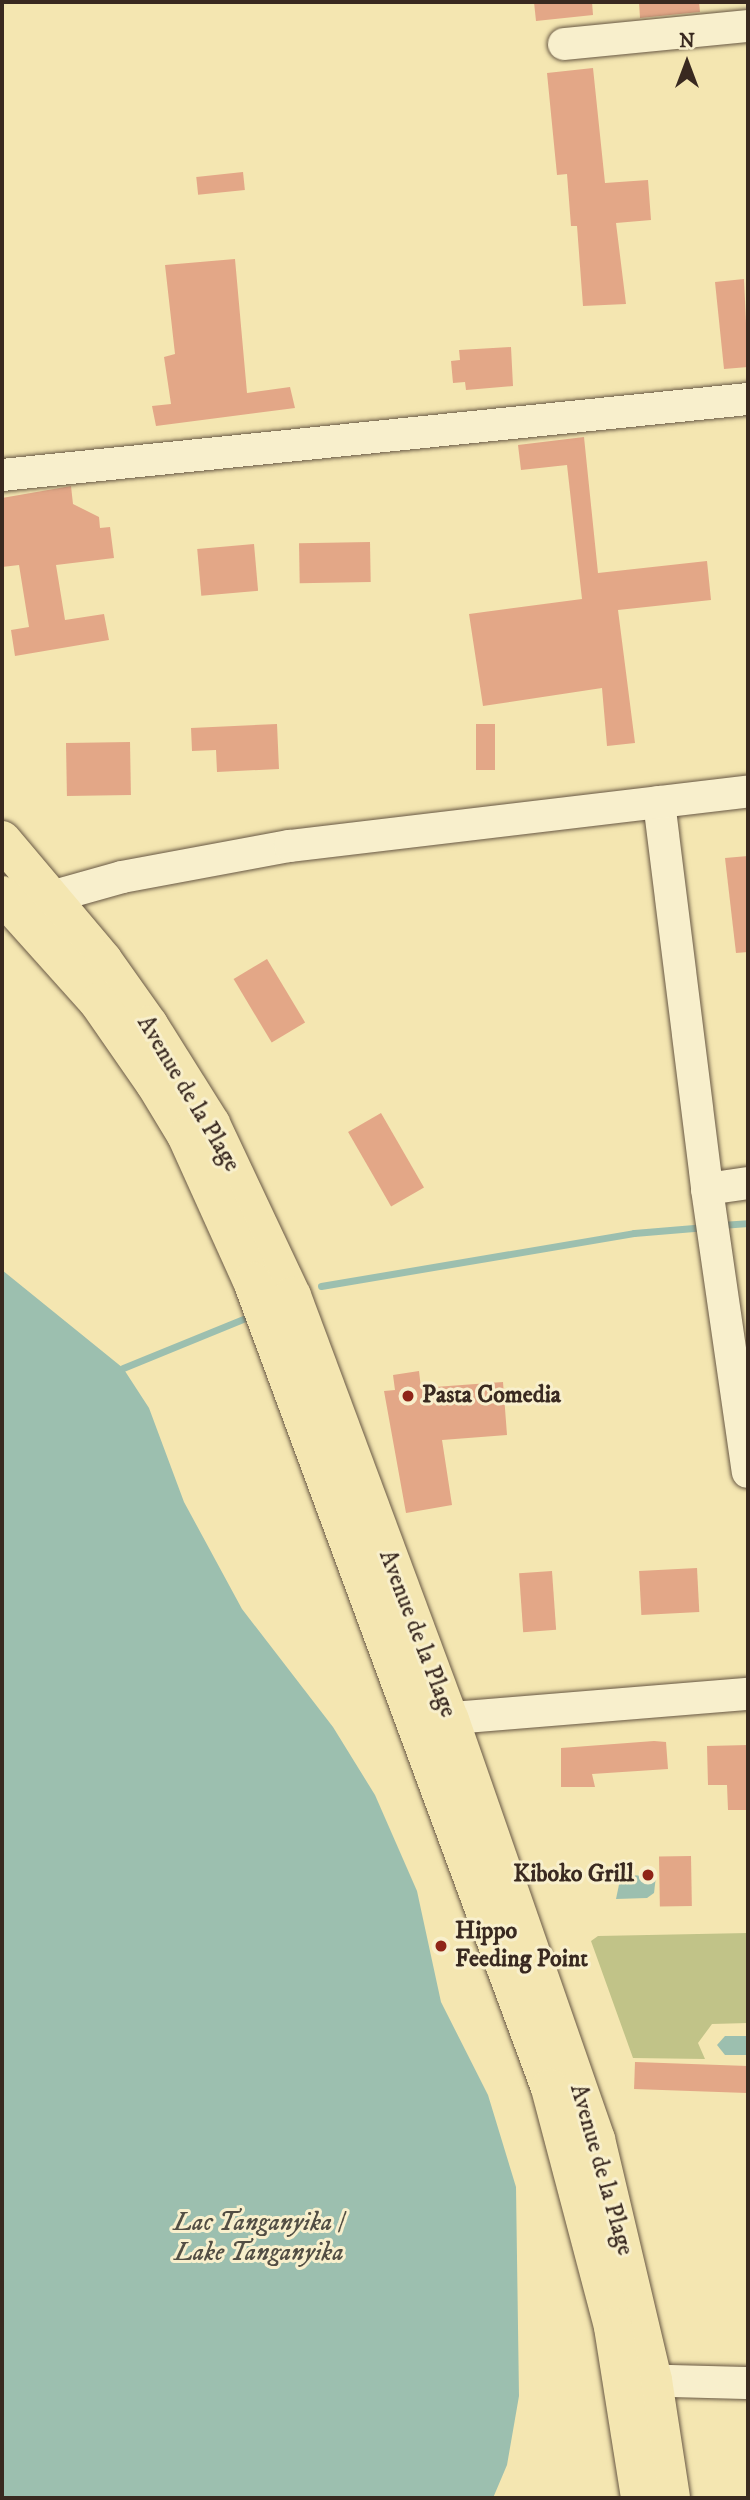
<!DOCTYPE html>
<html>
<head>
<meta charset="utf-8">
<style>
  body { margin:0 }
  #map { position:relative; width:750px; height:2500px; overflow:hidden; background:#f4e6b1; font-family:"IM FELL DW Pica",serif }
  div>[style] { position:absolute }
  [style*='--x'] { left:calc(var(--x)*1px); top:calc(var(--y)*1px); width:calc(var(--w)*1px); rotate:calc(var(--a)*1deg) }
  .green>* { inset:0; background:#c1c388 }
  .water>* { inset:0; background:#9cbfaf }
  .stream>* { height:7px; margin:-3.5px; padding:0 3.5px; transform-origin:3.5px; border-radius:3.5px; background:#9cbfaf }
  .building>* { inset:0; background:#e3a787; transform-origin:0 0 }
  .roads { filter:drop-shadow(0 0 2px #685844) drop-shadow(0 0 2px #685844) }
  .minor>* { height:32px; margin:-16px; padding:0 16px; transform-origin:16px; border-radius:16px; background:#f8efcc }
  .major>* { height:38px; margin:-19px; padding:0 19px; transform-origin:19px; border-radius:19px; background:#f4e6b1 }
  .dots>* { width:19px; height:19px; translate:-50% -50%; box-sizing:border-box; border:4px solid #f8efcc; border-radius:50% }
  span { translate:-50% -50%; white-space:nowrap; text-align:center; line-height:1.15; -webkit-text-stroke:6px #f8efcc; paint-order:stroke }
  .street-label { font-size:24px; color:#392920 }
  .poi-label { font-size:24px; color:#392920; font-weight:700 }
  .left { translate:0 -50%; text-align:left }
  .right { translate:-100% -50%; text-align:right }
  .water-label { font-size:26px; color:#524e44; font-style:italic }
  .frame { position:absolute; inset:0; border:4px solid #392920; pointer-events:none }
  .north { position:absolute; left:652px; top:28px; width:70px; height:70px; -webkit-text-stroke:5px #f8efcc; paint-order:stroke; rotate:0deg; font-size:19px; font-weight:700; line-height:28px; text-align:center; color:#392920 }
  .north::after { content:''; display:block; margin:auto; width:24px; height:32px; background:#392920; clip-path:polygon(50% 0,100% 100%,50% 72%,0 100%) }
</style>
</head>
<body>
<div id="map">
  <div class="green">
    <i style="clip-path:polygon(748px 1933px,748px 2023px,712px 2024px,698px 2043px,705px 2059px,633px 2058px,591px 1941px,598px 1936px)"></i>
  </div>
  <div class="water">
    <i style="clip-path:polygon(2px 1270px,123px 1368px,149px 1408px,184px 1502px,242px 1609px,333px 1727px,375px 1795px,417px 1891px,441px 2002px,488px 2095px,516px 2187px,519px 2396px,507px 2465px,493px 2498px,2px 2498px)"></i>
    <i style="clip-path:polygon(621px 1875px,656px 1876px,654px 1893px,647px 1898px,616px 1899px)"></i>
    <i style="clip-path:polygon(725px 2036px,748px 2036px,748px 2055px,725px 2055px,717px 2045px)"></i>
  </div>
  <div class="stream">
    <i style="--x:721;--y:1225;--w:27;--a:-4"></i>
    <i style="--x:321;--y:1286;--w:317;--a:-9.6"></i>
    <i style="--x:634;--y:1233;--w:72;--a:-4.8"></i>
    <i style="--x:123;--y:1368;--w:130;--a:-22.2"></i>
  </div>
  <div class="building">
    <i style="clip-path:polygon(534px 2px,592px 2px,593px 15px,536px 21px)"></i>
    <i style="clip-path:polygon(639px 2px,699px 2px,700px 12px,640px 18px)"></i>
    <i style="clip-path:polygon(593px 68px,605px 183px,648px 180px,651px 220px,616px 223px,626px 304px,583px 306px,577px 226px,571px 226px,567px 174px,557px 175px,547px 73px)"></i>
    <i style="left:243px;top:172px;width:18px;height:47px;rotate:84deg"></i>
    <i style="clip-path:polygon(235px 259px,247px 393px,290px 387px,295px 408px,156px 426px,152px 406px,171px 404px,164px 357px,175px 354px,165px 265px)"></i>
    <i style="clip-path:polygon(744px 279px,748px 367px,724px 369px,715px 282px)"></i>
    <i style="clip-path:polygon(511px 347px,513px 386px,466px 390px,465px 382px,453px 383px,451px 361px,460px 360px,459px 350px)"></i>
    <i style="clip-path:polygon(584px 437px,598px 573px,707px 561px,711px 600px,618px 610px,635px 743px,607px 746px,602px 688px,483px 706px,469px 614px,582px 599px,567px 465px,521px 470px,518px 445px)"></i>
    <i style="clip-path:polygon(71px 486px,73px 504px,99px 517px,100px 528px,110px 527px,114px 558px,56px 565px,65px 620px,104px 614px,109px 640px,15px 656px,11px 630px,29px 627px,19px 565px,2px 567px,2px 498px)"></i>
    <i style="left:370px;top:542px;width:40px;height:71px;rotate:89deg"></i>
    <i style="left:254px;top:544px;width:47px;height:57px;rotate:85deg"></i>
    <i style="clip-path:polygon(277px 724px,279px 769px,217px 772px,216px 750px,192px 751px,191px 728px)"></i>
    <i style="left:476px;top:724px;width:19px;height:46px"></i>
    <i style="left:130px;top:742px;width:53px;height:64px;rotate:89deg"></i>
    <i style="clip-path:polygon(748px 856px,748px 952px,736px 953px,725px 858px)"></i>
    <i style="left:267px;top:959px;width:74px;height:39px;rotate:59deg"></i>
    <i style="left:381px;top:1113px;width:86px;height:38px;rotate:60deg"></i>
    <i style="clip-path:polygon(419px 1371px,421px 1388px,503px 1382px,507px 1435px,442px 1440px,452px 1505px,406px 1513px,384px 1391px,395px 1390px,393px 1375px)"></i>
    <i style="left:697px;top:1568px;width:44px;height:58px;rotate:87deg"></i>
    <i style="left:552px;top:1571px;width:59px;height:33px;rotate:86deg"></i>
    <i style="clip-path:polygon(654px 1741px,666px 1742px,668px 1769px,592px 1774px,595px 1787px,561px 1787px,561px 1748px)"></i>
    <i style="clip-path:polygon(748px 1745px,748px 1810px,728px 1810px,727px 1785px,708px 1785px,707px 1746px)"></i>
    <i style="left:691px;top:1856px;width:50px;height:32px;rotate:89deg"></i>
    <i style="left:635px;top:2062px;width:113px;height:27px;rotate:2deg"></i>
  </div>
  <div class="roads">
    <div class="minor">
      <i style="--x:564;--y:44;--w:185;--a:-5.6"></i>
      <i style="--x:2;--y:475;--w:750;--a:-5.82"></i>
      <i style="--x:659;--y:802;--w:390;--a:82.9"></i>
      <i style="--x:707;--y:1189;--w:286;--a:81.8"></i>
      <i style="--x:33;--y:909;--w:22;--a:-34"></i>
      <i style="--x:51;--y:897;--w:74;--a:-15.7"></i>
      <i style="--x:122;--y:877;--w:171;--a:-10.5"></i>
      <i style="--x:290;--y:846;--w:461;--a:-6.8"></i>
      <i style="--x:707;--y:1189;--w:41;--a:-8.3"></i>
      <i style="--x:429;--y:1720;--w:320;--a:-4.7"></i>
      <i style="--x:631;--y:2380;--w:117;--a:1.5"></i>
    </div>
    <div class="major">
      <i style="--x:2;--y:840;--w:157;--a:49.9"></i>
      <i style="--x:103;--y:960;--w:80;--a:54.7"></i>
      <i style="--x:149;--y:1025;--w:117;--a:57.9"></i>
      <i style="--x:211;--y:1124;--w:190;--a:64.8"></i>
      <i style="--x:292;--y:1296;--w:452;--a:69.6"></i>
      <i style="--x:450;--y:1720;--w:444;--a:70.8"></i>
      <i style="--x:596;--y:2139;--w:248;--a:76.7"></i>
      <i style="--x:653;--y:2380;--w:119;--a:81.3"></i>
      <i style="--x:2;--y:895;--w:144;--a:48.1"></i>
      <i style="--x:98;--y:1002;--w:100;--a:55.2"></i>
      <i style="--x:155;--y:1084;--w:60;--a:58.7"></i>
      <i style="--x:186;--y:1135;--w:160;--a:65.7"></i>
      <i style="--x:252;--y:1281;--w:860;--a:69.73"></i>
      <i style="--x:550;--y:2088;--w:247;--a:75.2"></i>
      <i style="--x:613;--y:2327;--w:173;--a:81"></i>
    </div>
  </div>
  <div class="dots">
    <i style="left:408px;top:1396px;background:#8f2418"></i>
    <i style="left:648px;top:1875px;background:#8f2418"></i>
    <i style="left:441px;top:1946px;background:#8f2418"></i>
  </div>
  <div class="street-label">
    <span style="left:188px;top:1094px;rotate:59deg">Avenue de la Plage</span>
    <span style="left:417px;top:1634px;rotate:69deg">Avenue de la Plage</span>
    <span style="left:601px;top:2170px;rotate:74deg">Avenue de la Plage</span>
  </div>
  <div class="poi-label">
    <span class="left" style="left:422px;top:1396px">Pasta Comedia</span>
    <span class="right" style="left:634px;top:1875px">Kiboko Grill</span>
    <span class="left" style="left:455px;top:1946px">Hippo<br>Feeding Point</span>
  </div>
  <div class="water-label">
    <span style="left:259px;top:2238px">Lac Tanganyika /<br>Lake Tanganyika</span>
  </div>
  <div class="frame"></div>
  <div class="north">N</div>
</div>
</body>
</html>
